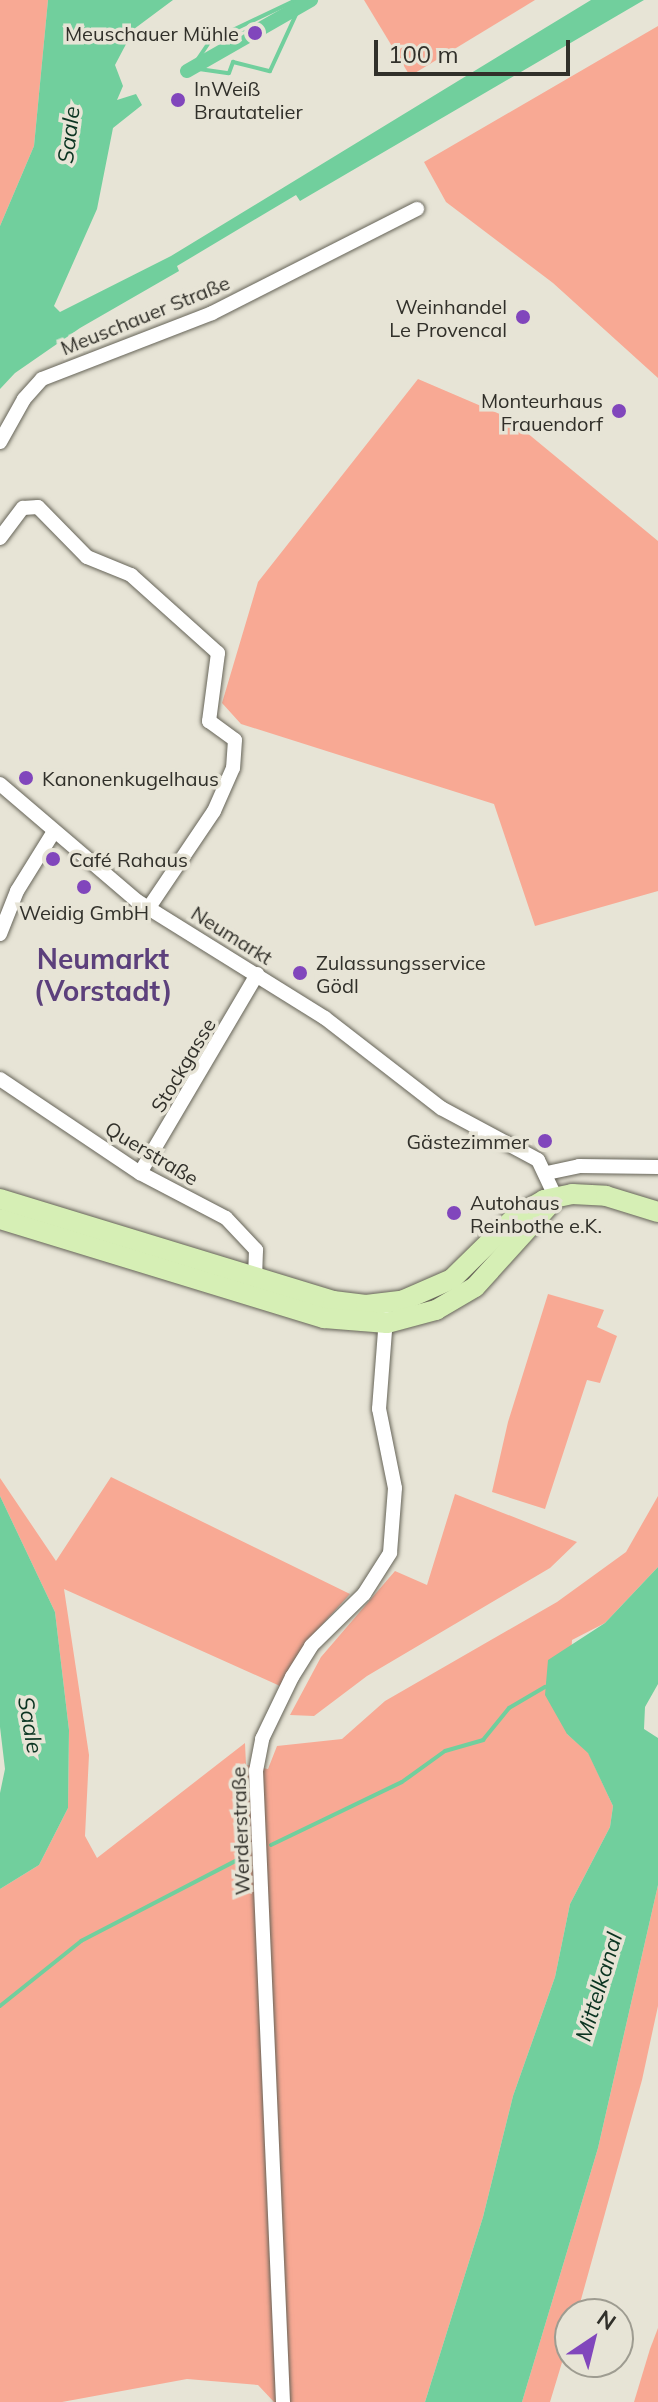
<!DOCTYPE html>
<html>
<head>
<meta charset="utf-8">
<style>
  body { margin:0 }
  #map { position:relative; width:658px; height:2402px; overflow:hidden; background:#e7e4d6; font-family:Mulish,sans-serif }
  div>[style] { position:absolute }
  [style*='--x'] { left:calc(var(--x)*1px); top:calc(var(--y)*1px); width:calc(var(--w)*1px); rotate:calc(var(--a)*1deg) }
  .green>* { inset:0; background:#f8a994 }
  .water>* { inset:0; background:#71cf9d }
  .stream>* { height:4px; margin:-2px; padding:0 2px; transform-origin:2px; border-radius:2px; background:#71cf9d }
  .canal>* { height:14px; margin:-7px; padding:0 7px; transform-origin:7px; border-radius:7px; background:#71cf9d }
  .roads { filter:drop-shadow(0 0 2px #666458) drop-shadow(0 0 2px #666458) }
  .street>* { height:14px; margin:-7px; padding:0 7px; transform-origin:7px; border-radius:7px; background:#fff }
  .primary>* { height:20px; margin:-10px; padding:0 10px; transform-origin:10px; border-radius:10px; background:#d6efb5 }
  .dots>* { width:22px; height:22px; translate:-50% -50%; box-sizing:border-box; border:4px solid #e7e4d6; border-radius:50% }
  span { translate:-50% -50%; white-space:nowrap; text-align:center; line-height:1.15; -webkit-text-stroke:7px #e7e4d6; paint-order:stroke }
  .poi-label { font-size:20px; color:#31302a }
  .right { translate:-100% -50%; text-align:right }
  .left { translate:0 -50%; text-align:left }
  .street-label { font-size:20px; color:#31302a }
  .water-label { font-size:22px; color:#0a3421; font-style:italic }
  .district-label { font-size:28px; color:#5c407c; font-weight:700 }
  .north { position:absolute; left:554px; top:2298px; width:80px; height:80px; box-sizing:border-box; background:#e7e4d6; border:2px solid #9e9c91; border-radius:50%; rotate:35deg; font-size:22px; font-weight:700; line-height:32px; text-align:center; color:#31302a }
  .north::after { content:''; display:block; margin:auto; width:28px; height:36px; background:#8146bc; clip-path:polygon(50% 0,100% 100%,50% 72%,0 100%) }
  .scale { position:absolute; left:374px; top:40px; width:196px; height:36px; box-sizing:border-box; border:4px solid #31302a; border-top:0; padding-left:10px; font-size:24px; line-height:28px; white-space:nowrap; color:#31302a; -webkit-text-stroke:6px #e7e4d6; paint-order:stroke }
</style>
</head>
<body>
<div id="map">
  <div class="green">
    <i style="clip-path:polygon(0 0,48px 0,34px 146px,0 226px)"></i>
    <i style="clip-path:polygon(364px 0,535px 0,410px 76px)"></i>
    <i style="clip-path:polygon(658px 26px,658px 378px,553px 283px,446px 202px,424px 162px)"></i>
    <i style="clip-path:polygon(418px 379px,509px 418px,658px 541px,658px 891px,535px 926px,494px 804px,241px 724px,222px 703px,258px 582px)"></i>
    <i style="clip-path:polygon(548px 1294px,604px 1310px,597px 1327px,617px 1336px,600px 1383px,587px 1380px,545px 1509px,492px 1492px,508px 1422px)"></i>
    <i style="clip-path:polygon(111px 1477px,350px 1594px,306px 1642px,280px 1686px,64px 1589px,89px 1755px,85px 1836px,97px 1858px,245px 1743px,246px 1765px,268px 1769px,277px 1746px,342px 1739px,385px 1701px,557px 1602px,626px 1552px,658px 1496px,658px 1567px,605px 1623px,572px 1640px,567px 1734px,588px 1752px,613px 1806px,610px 1827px,570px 1904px,555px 1977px,513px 2096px,483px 2217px,425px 2402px,274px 2402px,258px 2385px,187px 2379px,62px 2402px,0 2402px,0 1889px,39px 1865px,68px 1808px,69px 1730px,55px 1612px,0 1496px,0 1478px,56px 1561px)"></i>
    <i style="clip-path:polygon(455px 1494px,577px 1542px,550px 1568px,367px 1676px,314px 1716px,290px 1715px,321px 1657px,395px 1571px,427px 1585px)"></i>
    <i style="clip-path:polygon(658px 1885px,658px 2006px,642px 2080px,577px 2314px,570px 2314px,570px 2336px,550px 2402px,522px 2402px,598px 2148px)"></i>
    <i style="clip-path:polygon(658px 2328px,658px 2402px,634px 2402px,650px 2349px)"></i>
  </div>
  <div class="water">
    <i style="clip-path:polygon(48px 0,173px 0,134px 29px,115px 65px,123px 86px,117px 100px,136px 94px,142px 105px,113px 128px,97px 209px,54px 306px,60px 312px,171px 256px,591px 0,644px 0,300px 201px,296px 195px,177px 266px,179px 271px,80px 328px,15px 373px,0 389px,0 226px,34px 146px)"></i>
    <i style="clip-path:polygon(0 1496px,55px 1612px,69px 1730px,68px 1808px,39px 1865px,0 1889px,0 1793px,5px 1769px,0 1727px)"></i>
    <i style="clip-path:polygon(658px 1567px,658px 1684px,645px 1707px,644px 1729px,658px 1738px,658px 1885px,598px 2148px,522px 2402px,425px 2402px,483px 2217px,513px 2096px,555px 1977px,570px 1904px,610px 1827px,613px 1806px,588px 1753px,567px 1734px,545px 1695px,548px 1660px,605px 1623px)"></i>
  </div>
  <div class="stream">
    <i style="--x:296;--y:0;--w:95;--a:154.5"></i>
    <i style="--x:210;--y:41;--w:32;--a:124"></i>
    <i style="--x:192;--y:68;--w:37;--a:8"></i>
    <i style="--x:229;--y:73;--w:12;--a:-70"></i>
    <i style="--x:233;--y:62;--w:38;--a:14"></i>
    <i style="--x:270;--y:71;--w:67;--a:-65.3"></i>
    <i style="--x:271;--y:1845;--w:145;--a:-25.7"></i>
    <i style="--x:402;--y:1782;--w:53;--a:-35.8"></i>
    <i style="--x:445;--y:1751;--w:40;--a:-16"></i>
    <i style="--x:483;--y:1740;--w:41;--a:-50.9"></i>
    <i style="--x:509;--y:1708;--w:42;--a:-30.3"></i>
    <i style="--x:0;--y:2006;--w:104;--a:-38.7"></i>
    <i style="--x:81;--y:1941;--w:185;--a:-27.4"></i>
  </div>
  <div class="canal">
    <i style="--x:187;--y:71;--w:143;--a:-29.8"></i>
  </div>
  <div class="roads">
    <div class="street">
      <i style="--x:0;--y:442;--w:49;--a:-60.8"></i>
      <i style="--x:24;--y:399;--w:27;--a:-48"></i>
      <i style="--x:42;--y:379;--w:182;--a:-21.2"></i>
      <i style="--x:212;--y:313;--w:230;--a:-26.9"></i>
      <i style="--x:0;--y:538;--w:38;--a:-53"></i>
      <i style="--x:23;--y:508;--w:15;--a:-4"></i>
      <i style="--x:38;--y:507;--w:70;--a:45.6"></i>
      <i style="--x:87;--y:557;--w:48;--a:22.2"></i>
      <i style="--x:131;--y:575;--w:117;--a:41.9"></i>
      <i style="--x:218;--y:653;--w:69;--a:97.5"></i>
      <i style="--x:209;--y:721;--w:32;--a:36"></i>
      <i style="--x:235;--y:740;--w:28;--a:94"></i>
      <i style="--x:233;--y:768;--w:47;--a:113.8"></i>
      <i style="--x:214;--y:811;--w:115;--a:124"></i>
      <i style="--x:0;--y:784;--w:180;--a:40.5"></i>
      <i style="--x:137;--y:901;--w:221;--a:31.9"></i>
      <i style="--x:325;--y:1018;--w:147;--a:37.8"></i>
      <i style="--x:441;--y:1108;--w:110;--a:28.2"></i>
      <i style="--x:538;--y:1160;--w:42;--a:64.7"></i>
      <i style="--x:0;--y:934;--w:46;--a:-68.4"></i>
      <i style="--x:17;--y:891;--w:68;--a:-58.2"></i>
      <i style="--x:0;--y:1079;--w:169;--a:33.9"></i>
      <i style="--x:140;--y:1173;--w:97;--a:27.6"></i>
      <i style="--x:226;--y:1218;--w:44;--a:46.8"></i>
      <i style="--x:256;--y:1250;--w:27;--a:92"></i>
      <i style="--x:140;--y:1173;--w:231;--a:-59.5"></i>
      <i style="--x:547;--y:1173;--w:33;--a:-12"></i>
      <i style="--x:579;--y:1166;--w:79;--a:0.7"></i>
      <i style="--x:283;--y:2402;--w:632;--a:-92.45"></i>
      <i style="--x:256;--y:1771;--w:33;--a:-79"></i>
      <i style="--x:262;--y:1739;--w:69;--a:-64.2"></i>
      <i style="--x:292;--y:1677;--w:36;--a:-58"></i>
      <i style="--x:311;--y:1646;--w:74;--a:-44.5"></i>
      <i style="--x:364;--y:1594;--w:49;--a:-57.6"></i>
      <i style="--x:390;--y:1553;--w:65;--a:-85.6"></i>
      <i style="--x:395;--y:1488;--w:81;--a:-101.4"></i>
      <i style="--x:379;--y:1409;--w:92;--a:-85.6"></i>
    </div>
    <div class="primary">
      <i style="--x:0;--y:1199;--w:348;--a:17"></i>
      <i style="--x:333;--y:1301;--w:33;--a:7"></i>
      <i style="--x:366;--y:1305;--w:38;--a:-7"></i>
      <i style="--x:404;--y:1300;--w:52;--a:-23.6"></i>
      <i style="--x:452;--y:1279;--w:88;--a:-44.5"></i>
      <i style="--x:515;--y:1217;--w:34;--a:-30"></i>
      <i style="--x:544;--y:1200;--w:29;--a:-12"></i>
      <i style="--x:572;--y:1194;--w:34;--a:3"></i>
      <i style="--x:606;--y:1196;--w:54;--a:17.1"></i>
      <i style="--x:0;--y:1219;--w:339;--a:17"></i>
      <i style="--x:324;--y:1318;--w:63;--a:4.5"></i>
      <i style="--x:387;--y:1323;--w:51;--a:-14.9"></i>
      <i style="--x:436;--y:1310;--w:45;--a:-30.5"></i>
      <i style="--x:475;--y:1287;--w:118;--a:-47.8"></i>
    </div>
  </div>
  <div class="dots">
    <i style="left:255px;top:33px;background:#8146bc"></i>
    <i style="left:178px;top:100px;background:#8146bc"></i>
    <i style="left:523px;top:317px;background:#8146bc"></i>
    <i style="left:619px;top:411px;background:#8146bc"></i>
    <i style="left:26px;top:778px;background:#8146bc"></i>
    <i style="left:53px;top:859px;background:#8146bc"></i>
    <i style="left:84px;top:887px;background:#8146bc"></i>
    <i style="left:300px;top:973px;background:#8146bc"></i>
    <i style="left:545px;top:1141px;background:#8146bc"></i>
    <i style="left:454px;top:1213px;background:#8146bc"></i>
  </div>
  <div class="poi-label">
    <span class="right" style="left:239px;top:33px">Meuschauer Mühle</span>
    <span class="left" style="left:194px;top:100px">InWeiß<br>Brautatelier</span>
    <span class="right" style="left:507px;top:318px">Weinhandel<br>Le Provencal</span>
    <span class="right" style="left:603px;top:412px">Monteurhaus<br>Frauendorf</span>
    <span class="left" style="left:42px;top:778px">Kanonenkugelhaus</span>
    <span class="left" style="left:69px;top:859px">Café Rahaus</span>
    <span style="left:84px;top:912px">Weidig GmbH</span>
    <span class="left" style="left:316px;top:974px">Zulassungsservice<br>Gödl</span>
    <span class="right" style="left:529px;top:1141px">Gästezimmer</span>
    <span class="left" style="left:470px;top:1214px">Autohaus<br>Reinbothe e.K.</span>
  </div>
  <div class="street-label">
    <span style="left:145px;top:315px;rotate:-22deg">Meuschauer Straße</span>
    <span style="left:232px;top:935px;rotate:32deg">Neumarkt</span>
    <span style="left:183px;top:1065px;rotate:-59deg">Stockgasse</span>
    <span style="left:152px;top:1153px;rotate:31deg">Querstraße</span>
    <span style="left:240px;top:1831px;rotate:-92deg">Werderstraße</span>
  </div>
  <div class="water-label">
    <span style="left:69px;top:135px;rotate:-83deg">Saale</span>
    <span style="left:30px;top:1725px;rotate:80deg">Saale</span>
    <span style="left:599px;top:1987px;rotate:-73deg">Mittelkanal</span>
  </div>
  <div class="district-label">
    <span style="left:103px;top:975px">Neumarkt<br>(Vorstadt)</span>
  </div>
  <div class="north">N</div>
  <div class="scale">100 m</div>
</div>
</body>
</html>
